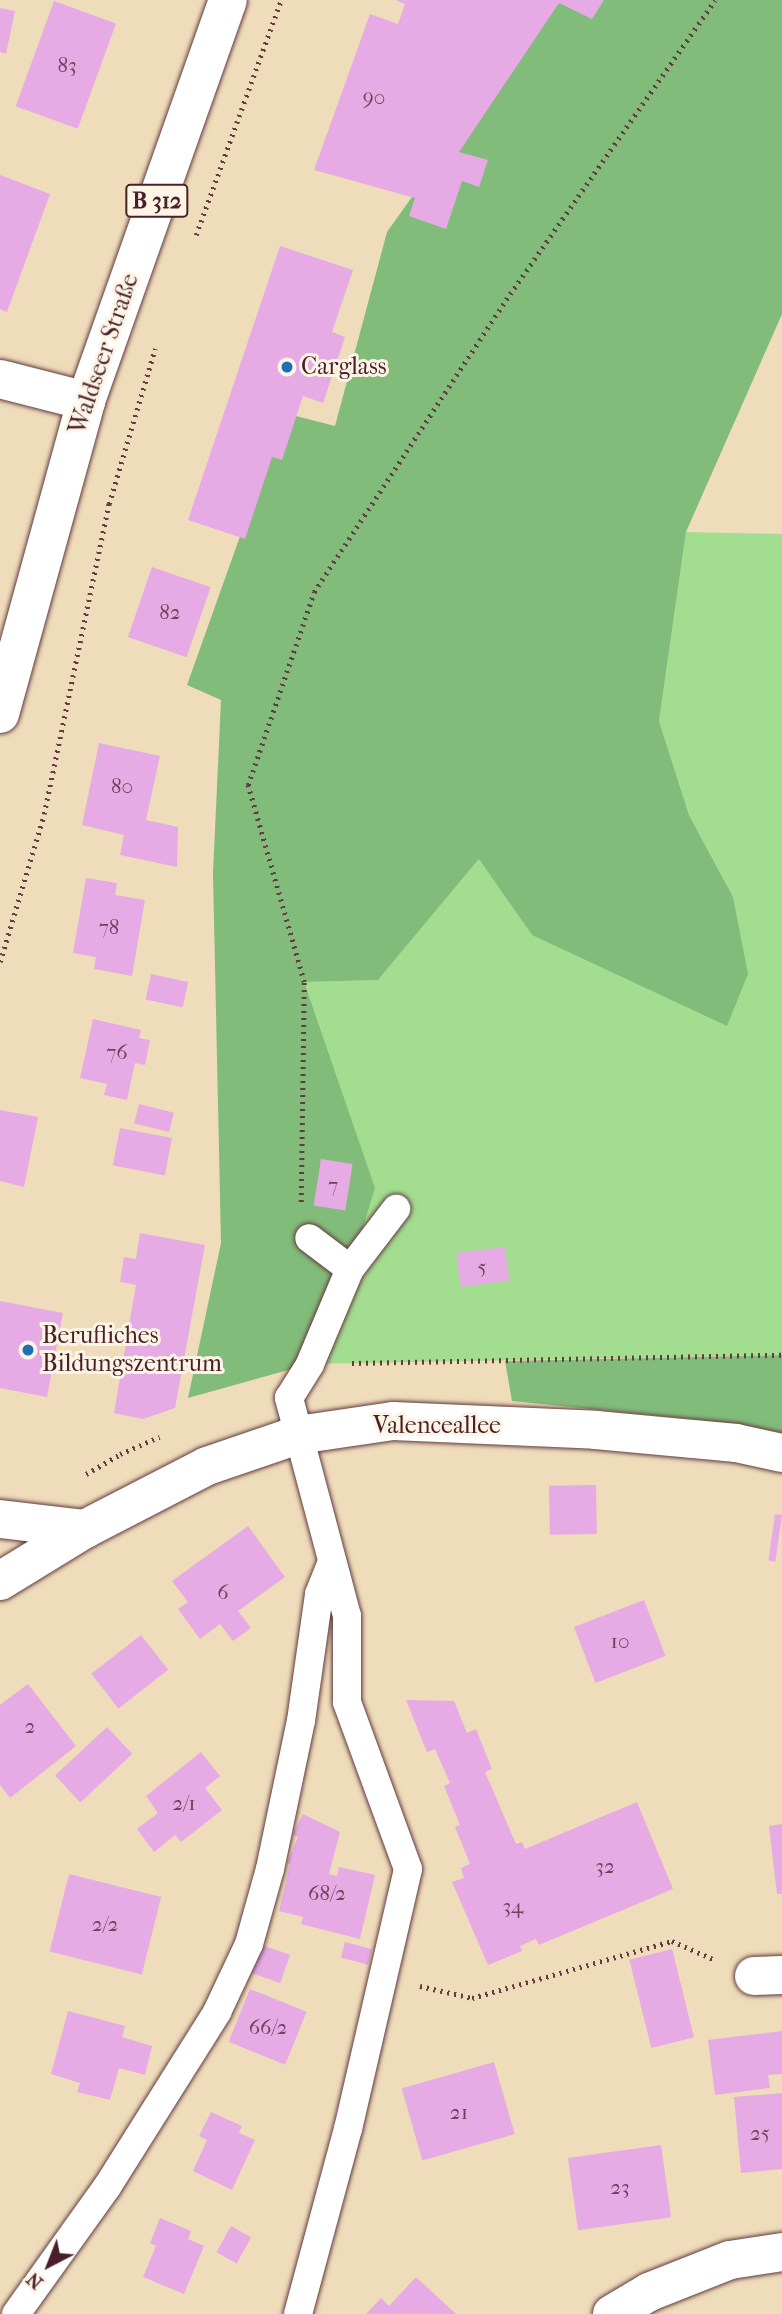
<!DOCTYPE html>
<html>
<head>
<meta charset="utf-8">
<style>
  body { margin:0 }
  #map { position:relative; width:782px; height:2314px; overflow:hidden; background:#efdcba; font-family:"IM FELL French Canon",serif }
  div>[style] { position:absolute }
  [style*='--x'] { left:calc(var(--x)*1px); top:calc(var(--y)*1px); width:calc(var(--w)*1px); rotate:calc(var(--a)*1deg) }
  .green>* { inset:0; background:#a3dd90 }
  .forest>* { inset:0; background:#82bc7a }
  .building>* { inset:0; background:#e6abe4; transform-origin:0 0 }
  .path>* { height:4.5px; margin-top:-2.25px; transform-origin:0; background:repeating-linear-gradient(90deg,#633b40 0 2px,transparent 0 7px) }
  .roads { filter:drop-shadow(0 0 2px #633b40) drop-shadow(0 0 2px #633b40) }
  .lane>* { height:28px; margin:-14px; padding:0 14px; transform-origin:14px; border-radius:14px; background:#fff }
  .street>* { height:38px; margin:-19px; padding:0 19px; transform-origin:19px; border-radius:19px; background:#fff }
  .secondary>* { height:38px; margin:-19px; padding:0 19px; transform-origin:19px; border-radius:19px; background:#fff }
  .primary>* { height:38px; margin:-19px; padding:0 19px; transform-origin:19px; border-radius:19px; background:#fff }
  .dots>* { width:19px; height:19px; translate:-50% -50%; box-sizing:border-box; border:4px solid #fcf5e5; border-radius:50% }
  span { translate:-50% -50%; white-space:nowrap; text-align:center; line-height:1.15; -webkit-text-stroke:6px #fcf5e5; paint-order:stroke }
  .number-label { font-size:21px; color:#714259 }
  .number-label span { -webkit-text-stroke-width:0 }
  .shield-label span { padding:2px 5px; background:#fcf5e5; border:2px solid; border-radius:5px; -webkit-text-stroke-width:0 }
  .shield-label { font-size:23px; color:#4a1f2b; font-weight:700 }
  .street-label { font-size:24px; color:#4a1f2b }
  .poi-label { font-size:24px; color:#4a1f2b }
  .left { translate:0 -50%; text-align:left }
  .north { position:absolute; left:14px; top:2230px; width:70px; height:70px; -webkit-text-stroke:5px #fcf5e5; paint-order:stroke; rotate:222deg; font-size:19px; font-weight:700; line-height:28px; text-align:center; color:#4a1f2b }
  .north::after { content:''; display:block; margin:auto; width:24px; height:32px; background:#4a1f2b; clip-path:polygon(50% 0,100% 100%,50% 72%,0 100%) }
</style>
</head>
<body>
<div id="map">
  <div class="green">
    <i style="clip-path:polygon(686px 532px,782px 534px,782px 1355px,310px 1364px,304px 982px,378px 980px,480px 858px,532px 935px,733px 897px,689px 815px,659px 721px)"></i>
  </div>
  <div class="forest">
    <i style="clip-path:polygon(552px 0,782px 0,782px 314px,686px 532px,659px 721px,689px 815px,733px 897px,748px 974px,727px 1026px,532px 935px,479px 859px,378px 980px,304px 982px,375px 1188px,350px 1269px,310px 1364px,188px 1398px,221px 1243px,213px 873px,221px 700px,187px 685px,284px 413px,335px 426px,387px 232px)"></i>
    <i style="clip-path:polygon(782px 1355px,782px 1433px,738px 1424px,512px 1401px,505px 1361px)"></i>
  </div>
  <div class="building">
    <i style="clip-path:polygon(396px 0,604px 0,592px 19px,559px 3px,459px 152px,488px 160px,479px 187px,462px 181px,446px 229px,409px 216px,415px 198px,314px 170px,370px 14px,398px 24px,405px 4px)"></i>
    <i style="left:54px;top:1px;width:66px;height:112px;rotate:20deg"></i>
    <i style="clip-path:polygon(0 8px,15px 11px,6px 54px,0 52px)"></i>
    <i style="clip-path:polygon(0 175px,50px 194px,7px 312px,0 309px)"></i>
    <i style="clip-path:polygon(280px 246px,353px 270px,332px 332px,345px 337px,323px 403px,303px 396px,282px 460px,272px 457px,245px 539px,188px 520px)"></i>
    <i style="left:152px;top:567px;width:62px;height:74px;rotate:19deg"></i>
    <i style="clip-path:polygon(99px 743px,160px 756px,146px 820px,178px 827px,177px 867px,120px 855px,124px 835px,82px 825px)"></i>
    <i style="clip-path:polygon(86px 878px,117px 883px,115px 895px,145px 900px,132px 976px,94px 969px,96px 957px,73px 953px)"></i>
    <i style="left:151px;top:974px;width:38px;height:26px;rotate:12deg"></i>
    <i style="clip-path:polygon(93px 1019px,141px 1030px,139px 1038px,150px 1040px,145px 1065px,135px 1063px,127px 1100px,104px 1095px,107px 1084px,80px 1078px)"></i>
    <i style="left:139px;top:1104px;width:36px;height:20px;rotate:14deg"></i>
    <i style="clip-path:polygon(0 1110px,38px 1117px,24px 1187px,0 1181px)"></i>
    <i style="left:120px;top:1128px;width:53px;height:38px;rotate:11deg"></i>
    <i style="left:321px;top:1159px;width:32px;height:47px;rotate:9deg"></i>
    <i style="clip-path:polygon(140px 1233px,205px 1245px,175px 1408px,143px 1419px,114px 1413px,136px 1285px,120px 1282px,124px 1257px,136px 1259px)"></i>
    <i style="left:505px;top:1247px;width:34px;height:49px;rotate:83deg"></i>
    <i style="clip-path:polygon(0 1301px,63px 1313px,47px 1397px,0 1388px)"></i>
    <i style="left:596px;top:1485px;width:49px;height:47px;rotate:89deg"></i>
    <i style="left:775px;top:1514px;width:7px;height:47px;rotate:8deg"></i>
    <i style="clip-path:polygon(248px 1526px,285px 1577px,238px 1611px,251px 1628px,233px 1641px,220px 1624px,200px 1639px,178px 1609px,188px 1602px,172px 1581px)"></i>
    <i style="left:644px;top:1600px;width:60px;height:75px;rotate:69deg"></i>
    <i style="left:141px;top:1635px;width:44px;height:63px;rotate:52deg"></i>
    <i style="clip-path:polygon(28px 1684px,76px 1746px,10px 1798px,0 1785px,0 1705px)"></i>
    <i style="clip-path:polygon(406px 1700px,454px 1701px,467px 1733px,476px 1729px,492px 1769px,485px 1772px,516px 1844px,522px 1842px,525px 1849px,637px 1802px,673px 1889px,539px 1945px,536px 1939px,520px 1946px,522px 1951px,488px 1965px,452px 1882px,464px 1878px,461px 1868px,470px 1864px,455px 1827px,460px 1825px,444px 1786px,450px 1783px,435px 1749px,427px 1752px)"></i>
    <i style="left:107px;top:1727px;width:37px;height:71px;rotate:47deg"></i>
    <i style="clip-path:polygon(201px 1752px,220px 1776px,205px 1788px,222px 1810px,181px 1842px,175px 1835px,154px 1852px,137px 1829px,158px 1813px,146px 1796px)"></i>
    <i style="clip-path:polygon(303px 1814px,340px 1832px,329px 1874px,337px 1876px,339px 1867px,375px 1875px,360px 1939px,301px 1924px,303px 1917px,279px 1911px,290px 1864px,287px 1863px,298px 1837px,292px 1835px)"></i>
    <i style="clip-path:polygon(782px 1824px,782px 1894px,777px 1894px,769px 1826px)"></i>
    <i style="left:69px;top:1874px;width:95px;height:80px;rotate:14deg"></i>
    <i style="left:345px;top:1942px;width:28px;height:16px;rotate:15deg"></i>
    <i style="left:256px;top:1943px;width:36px;height:30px;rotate:19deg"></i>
    <i style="left:672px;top:1949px;width:91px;height:44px;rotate:76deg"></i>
    <i style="left:250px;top:1989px;width:61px;height:57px;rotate:22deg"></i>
    <i style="clip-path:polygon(68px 2011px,125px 2026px,122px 2037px,152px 2046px,145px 2075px,119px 2068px,110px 2100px,77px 2092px,80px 2083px,51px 2074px)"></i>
    <i style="clip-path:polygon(782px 2031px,782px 2074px,768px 2075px,770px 2088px,715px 2095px,708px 2040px)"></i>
    <i style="left:494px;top:2062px;width:75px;height:96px;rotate:74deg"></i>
    <i style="clip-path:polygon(782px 2093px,782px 2169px,741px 2173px,734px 2097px)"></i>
    <i style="clip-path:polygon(211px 2112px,242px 2126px,239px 2133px,255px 2140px,232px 2190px,193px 2171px,207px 2140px,199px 2136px)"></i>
    <i style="left:661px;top:2145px;width:73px;height:94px;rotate:82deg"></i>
    <i style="clip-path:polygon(160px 2218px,191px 2231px,188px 2239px,204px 2246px,184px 2294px,143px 2277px,156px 2246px,150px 2243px)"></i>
    <i style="left:231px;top:2226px;width:23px;height:30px;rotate:29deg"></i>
    <i style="clip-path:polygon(416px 2277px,456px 2314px,366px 2314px,381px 2298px,389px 2306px)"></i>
  </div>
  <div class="path">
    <i style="--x:196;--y:235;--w:250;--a:-70.1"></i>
    <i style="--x:0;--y:962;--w:154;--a:-73.4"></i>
    <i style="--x:44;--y:814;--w:317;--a:-78.2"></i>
    <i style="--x:109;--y:504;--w:162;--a:-73.5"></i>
    <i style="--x:301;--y:1202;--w:220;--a:-89.2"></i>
    <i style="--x:304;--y:982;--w:205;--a:-105.9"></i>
    <i style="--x:248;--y:785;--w:204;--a:-71.1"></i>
    <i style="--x:314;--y:592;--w:357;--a:-56.7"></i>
    <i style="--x:510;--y:294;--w:358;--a:-55.1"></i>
    <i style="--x:352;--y:1363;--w:430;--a:-1.1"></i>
    <i style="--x:86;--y:1474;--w:39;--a:-30"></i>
    <i style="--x:120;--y:1454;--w:43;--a:-23.6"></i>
    <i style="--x:420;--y:1986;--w:53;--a:13"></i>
    <i style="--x:472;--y:1998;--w:208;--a:-15.9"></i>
    <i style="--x:672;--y:1941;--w:45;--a:23.7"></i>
  </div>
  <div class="roads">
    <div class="lane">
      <i style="--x:350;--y:1269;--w:76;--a:-52.5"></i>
      <i style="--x:16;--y:2314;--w:156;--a:-54.4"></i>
      <i style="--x:107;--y:2187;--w:207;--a:-57.8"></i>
      <i style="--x:217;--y:2012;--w:75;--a:-64.8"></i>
      <i style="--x:249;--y:1944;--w:78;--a:-74.4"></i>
      <i style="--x:270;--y:1869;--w:151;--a:-78.2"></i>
      <i style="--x:301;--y:1721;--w:128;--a:-81.9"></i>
      <i style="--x:319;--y:1594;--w:35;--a:-68"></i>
      <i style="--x:298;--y:2314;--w:192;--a:-74.9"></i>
      <i style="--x:348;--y:2129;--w:267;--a:-77"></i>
      <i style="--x:408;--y:1869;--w:178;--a:-110.1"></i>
      <i style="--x:347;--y:1702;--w:86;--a:-90"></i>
      <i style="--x:347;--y:1616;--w:226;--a:-104.9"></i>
      <i style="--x:289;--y:1398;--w:40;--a:-58"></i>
      <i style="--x:310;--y:1364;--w:103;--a:-67.2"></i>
      <i style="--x:350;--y:1269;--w:51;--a:-142.9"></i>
    </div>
    <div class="street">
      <i style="--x:0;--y:379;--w:89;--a:14.3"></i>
      <i style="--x:754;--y:1976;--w:28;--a:-2"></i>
      <i style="--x:612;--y:2314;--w:43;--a:-30.7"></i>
      <i style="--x:649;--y:2292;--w:87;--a:-21.6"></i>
      <i style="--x:730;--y:2260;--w:53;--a:-8.7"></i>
    </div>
    <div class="secondary">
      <i style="--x:0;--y:1519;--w:86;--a:6.7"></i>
      <i style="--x:0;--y:1581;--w:100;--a:-31.5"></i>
      <i style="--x:85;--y:1529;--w:137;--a:-27.3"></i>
      <i style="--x:207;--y:1466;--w:96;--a:-18.8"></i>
      <i style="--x:298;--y:1435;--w:96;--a:-8.4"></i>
      <i style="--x:393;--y:1421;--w:203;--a:2.5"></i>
      <i style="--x:596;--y:1430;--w:141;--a:5.3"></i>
      <i style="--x:736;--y:1443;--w:47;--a:12.3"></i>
    </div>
    <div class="primary">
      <i style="--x:0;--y:714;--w:325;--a:-74.6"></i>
      <i style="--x:86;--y:401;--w:425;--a:-70.5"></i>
    </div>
  </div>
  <div class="dots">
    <i style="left:287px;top:367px;background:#1f6fb2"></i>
    <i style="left:28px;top:1350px;background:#1f6fb2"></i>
  </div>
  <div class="number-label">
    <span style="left:67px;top:65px">83</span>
    <span style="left:374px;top:97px">90</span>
    <span style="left:170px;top:612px">82</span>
    <span style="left:122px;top:786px">80</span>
    <span style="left:109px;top:927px">78</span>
    <span style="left:117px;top:1052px">76</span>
    <span style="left:333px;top:1185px">7</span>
    <span style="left:482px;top:1267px">5</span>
    <span style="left:223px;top:1592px">6</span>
    <span style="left:620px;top:1641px">10</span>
    <span style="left:30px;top:1726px">2</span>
    <span style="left:184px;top:1803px">2/1</span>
    <span style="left:605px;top:1866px">32</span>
    <span style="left:327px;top:1893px">68/2</span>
    <span style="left:513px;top:1906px">34</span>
    <span style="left:105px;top:1924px">2/2</span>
    <span style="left:268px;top:2027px">66/2</span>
    <span style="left:459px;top:2112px">21</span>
    <span style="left:760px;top:2133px">25</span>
    <span style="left:620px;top:2187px">23</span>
  </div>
  <div class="shield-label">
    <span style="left:157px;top:201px">B 312</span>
  </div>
  <div class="street-label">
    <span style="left:104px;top:354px;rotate:-71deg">Waldseer Straße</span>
    <span style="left:437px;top:1426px">Valenceallee</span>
  </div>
  <div class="poi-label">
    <span class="left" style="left:301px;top:367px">Carglass</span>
    <span class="left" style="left:42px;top:1350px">Berufliches<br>Bildungszentrum</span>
  </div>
  <div class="north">N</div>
</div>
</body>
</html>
